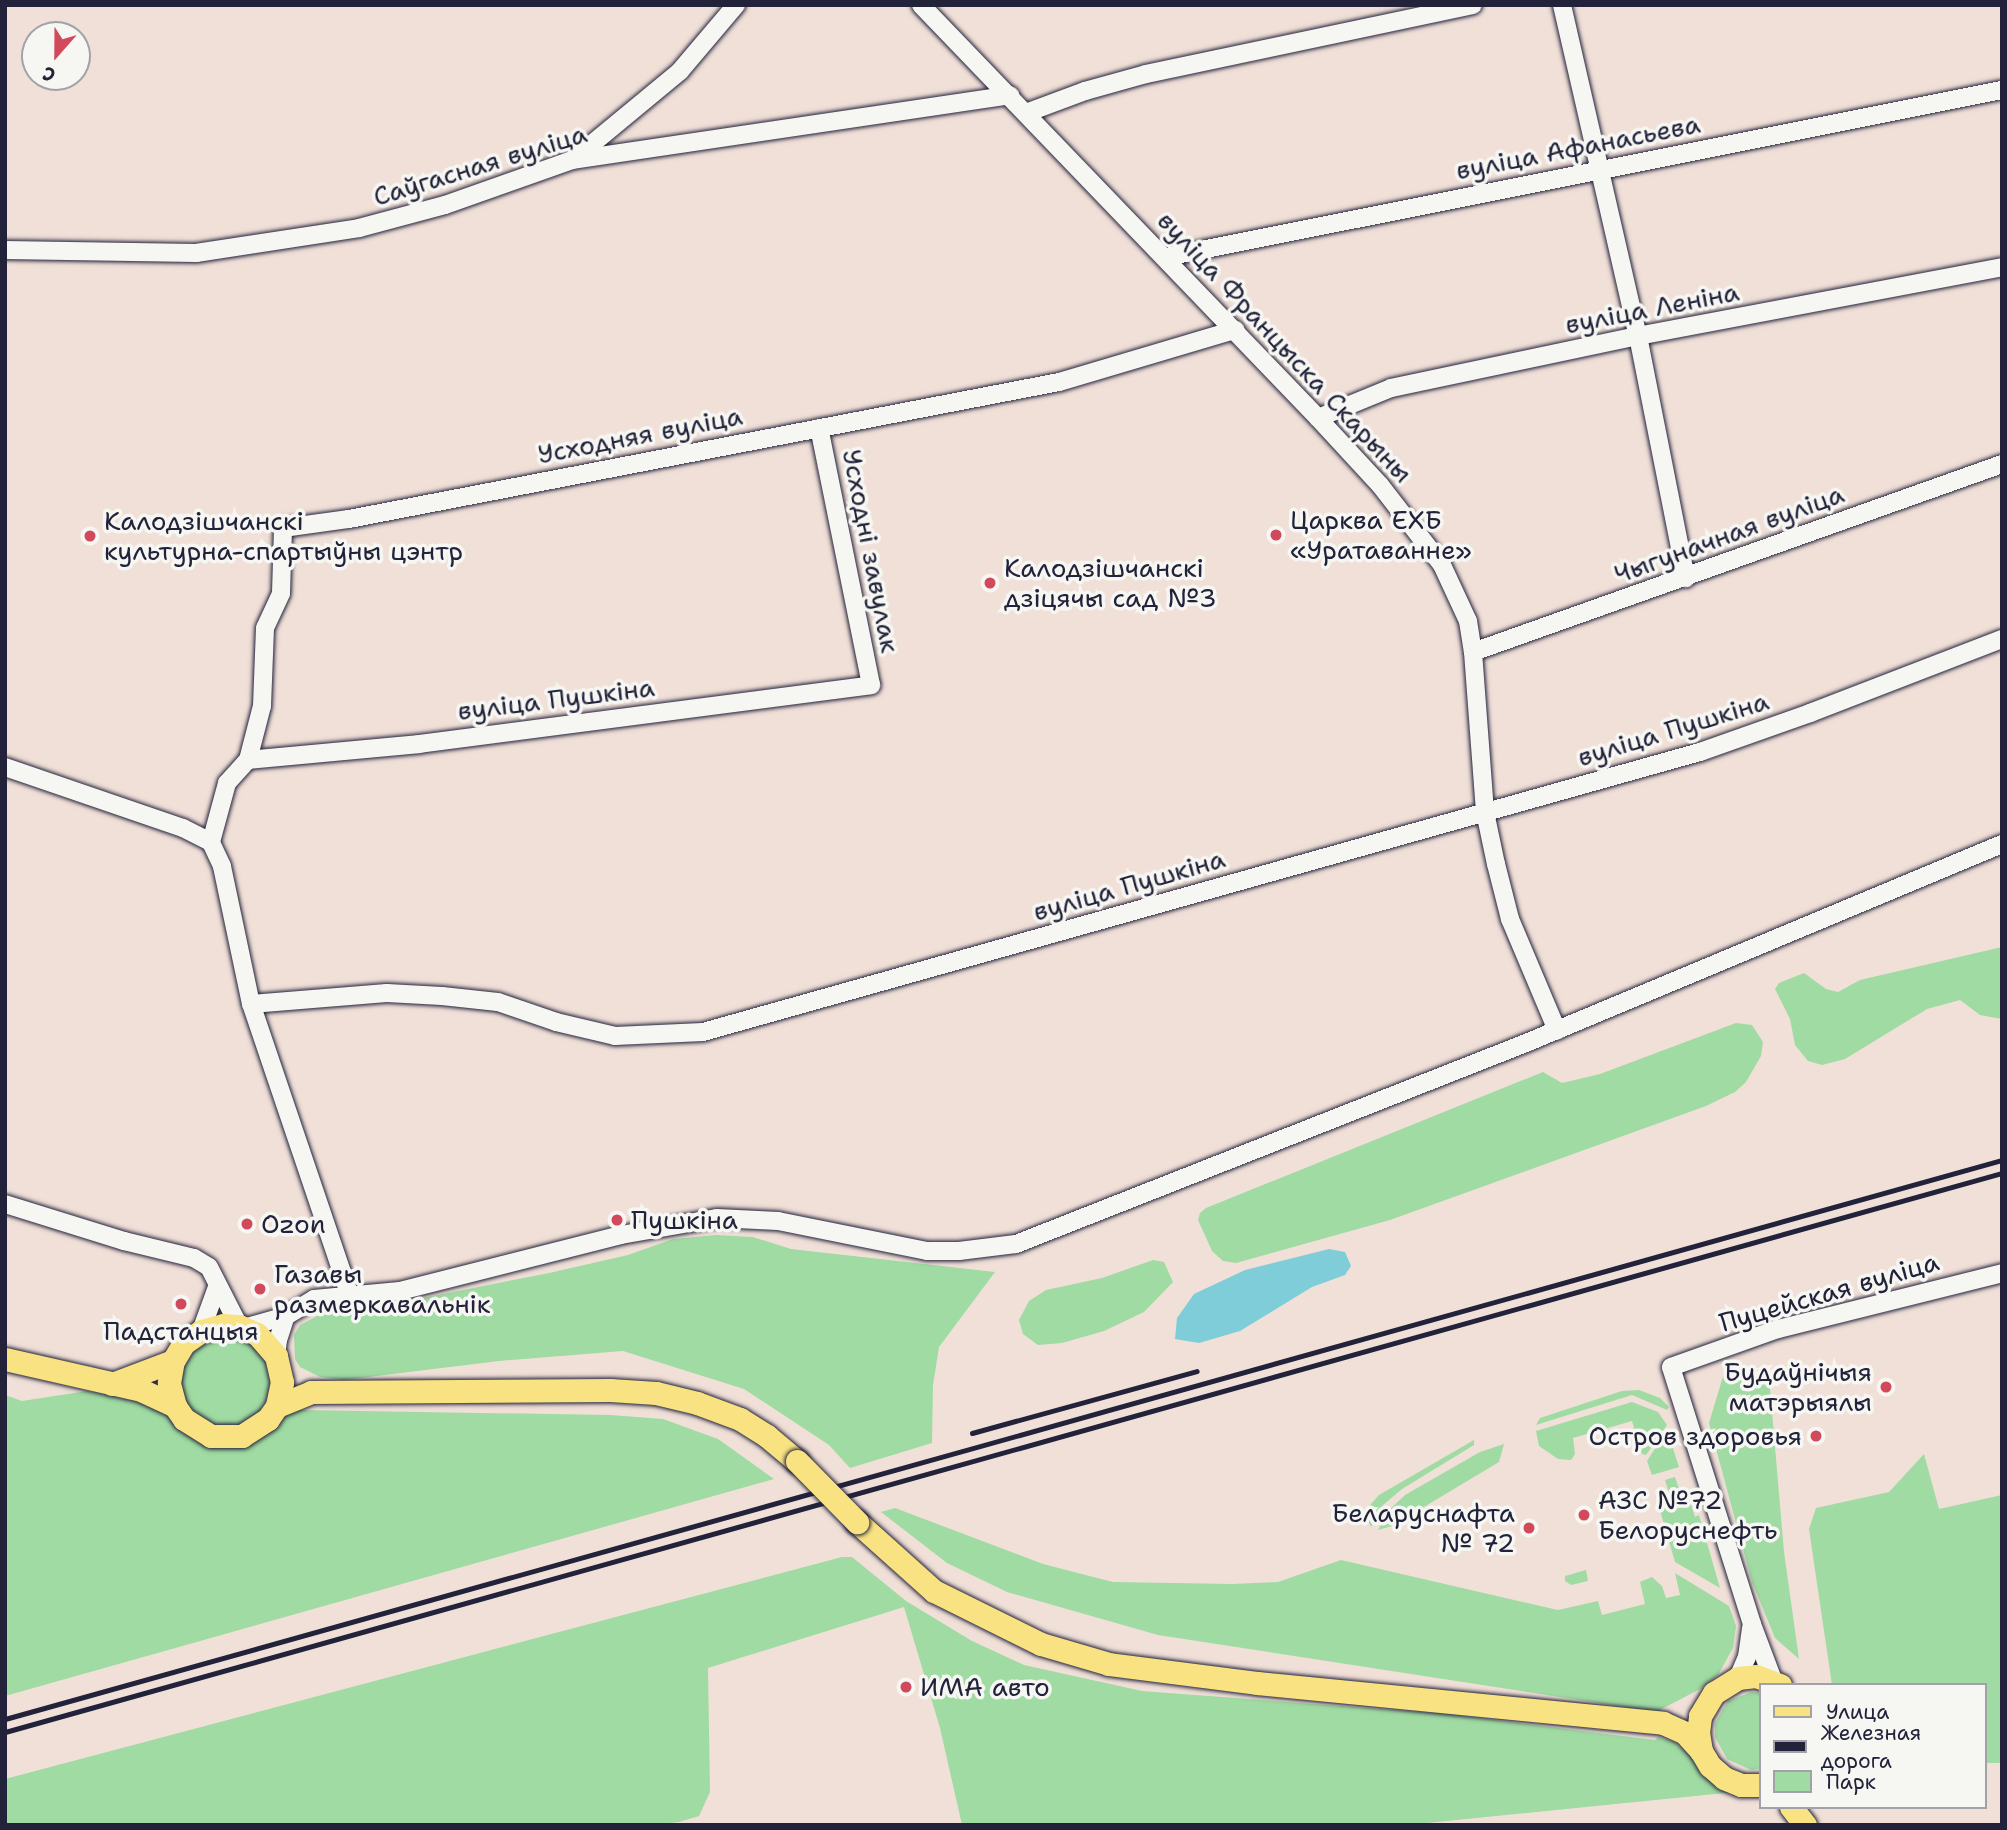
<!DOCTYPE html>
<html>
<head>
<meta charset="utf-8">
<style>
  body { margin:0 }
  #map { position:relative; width:2007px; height:1830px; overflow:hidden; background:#f1e0d8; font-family:"Shantell Sans",sans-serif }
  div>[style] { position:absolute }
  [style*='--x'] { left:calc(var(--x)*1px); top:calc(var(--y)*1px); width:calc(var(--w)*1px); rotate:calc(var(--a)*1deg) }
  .green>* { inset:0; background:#9fdba2 }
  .round { border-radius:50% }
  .water>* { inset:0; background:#7ecdd9 }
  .roads { filter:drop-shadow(0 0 2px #22223b) drop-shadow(0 0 2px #22223b) }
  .minor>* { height:18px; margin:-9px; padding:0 9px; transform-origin:9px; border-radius:9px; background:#f6f6f2 }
  .major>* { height:23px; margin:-11.5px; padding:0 11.5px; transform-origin:11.5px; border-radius:11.5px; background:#f8e281 }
  .rail>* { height:5px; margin:-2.5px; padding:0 2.5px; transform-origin:2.5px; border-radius:2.5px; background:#22223b }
  .bridges { filter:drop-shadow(0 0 2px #22223b) drop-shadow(0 0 2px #22223b) }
  .major-bridge>* { height:23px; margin:-11.5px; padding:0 11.5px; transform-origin:11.5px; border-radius:11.5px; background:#f8e281 }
  .dots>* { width:19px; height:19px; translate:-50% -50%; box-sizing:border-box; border:4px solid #f6f6f2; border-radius:50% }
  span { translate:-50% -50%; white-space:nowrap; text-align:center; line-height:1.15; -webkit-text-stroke:7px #f6f6f2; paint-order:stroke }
  .street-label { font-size:26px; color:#22223b }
  .poi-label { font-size:26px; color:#22223b }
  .left { translate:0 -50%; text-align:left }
  .right { translate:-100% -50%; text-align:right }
  .frame { position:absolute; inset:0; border:7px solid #22223b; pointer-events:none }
  .legend { position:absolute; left:1759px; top:1683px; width:228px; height:126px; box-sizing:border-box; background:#f6f6f2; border:2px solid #a1a1a9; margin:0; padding:9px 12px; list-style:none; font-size:21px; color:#22223b }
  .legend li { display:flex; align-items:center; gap:14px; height:35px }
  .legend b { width:35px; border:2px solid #a1a1a9 }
  .north { position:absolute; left:21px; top:21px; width:70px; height:70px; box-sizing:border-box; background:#f6f6f2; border:2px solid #a1a1a9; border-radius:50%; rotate:201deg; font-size:19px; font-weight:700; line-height:28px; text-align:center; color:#22223b }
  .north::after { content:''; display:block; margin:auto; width:24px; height:32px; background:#d1495b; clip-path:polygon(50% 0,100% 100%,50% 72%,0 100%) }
</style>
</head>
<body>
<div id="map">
  <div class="green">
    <i style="clip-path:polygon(2002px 947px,2002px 1019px,1980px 1015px,1960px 1000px,1927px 1009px,1845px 1059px,1822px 1065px,1808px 1061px,1795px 1045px,1790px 1019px,1775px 989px,1779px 983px,1804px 973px,1826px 989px,1838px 992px,1860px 980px)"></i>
    <i style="clip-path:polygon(1736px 1023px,1752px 1025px,1763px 1042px,1761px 1056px,1746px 1082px,1735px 1092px,1706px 1106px,1390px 1220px,1236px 1263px,1223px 1261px,1212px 1251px,1198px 1220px,1200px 1213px,1206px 1208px,1543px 1072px,1562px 1083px,1600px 1074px)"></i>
    <i style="clip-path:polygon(716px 1235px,753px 1237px,791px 1249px,995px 1272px,939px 1347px,933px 1385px,932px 1443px,850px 1468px,829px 1445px,744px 1389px,623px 1351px,499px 1361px,344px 1380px,320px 1377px,300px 1367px,295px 1359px,294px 1335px,300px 1325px,323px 1313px,367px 1309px,549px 1273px,628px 1255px,673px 1239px)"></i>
    <i style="clip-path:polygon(1153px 1260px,1164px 1262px,1173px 1282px,1144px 1312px,1104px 1331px,1062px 1343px,1038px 1345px,1023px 1334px,1019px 1320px,1029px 1301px,1046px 1290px,1102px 1278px)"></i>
    <i class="round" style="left:180px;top:1337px;width:90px;height:90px"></i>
    <i style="clip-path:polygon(1724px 1373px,1769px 1377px,1784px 1552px,1799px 1659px,1775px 1638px,1752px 1582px,1709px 1423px)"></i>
    <i style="clip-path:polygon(1639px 1390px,1660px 1398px,1669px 1407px,1667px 1410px,1632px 1395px,1536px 1425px,1540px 1418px,1622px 1391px)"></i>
    <i style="clip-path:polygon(87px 1391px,158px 1406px,202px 1442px,219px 1448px,257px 1440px,273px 1429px,284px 1415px,299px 1410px,611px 1415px,663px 1419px,718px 1439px,774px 1479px,5px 1696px,5px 1395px,22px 1401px)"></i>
    <i style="clip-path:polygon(1632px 1402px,1658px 1412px,1667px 1425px,1646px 1455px,1642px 1454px,1632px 1421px,1573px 1438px,1575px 1454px,1571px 1460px,1558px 1459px,1539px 1446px,1536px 1431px)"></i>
    <i style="clip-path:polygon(1667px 1430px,1679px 1467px,1652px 1475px,1647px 1461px)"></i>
    <i style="clip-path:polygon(1474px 1440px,1474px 1445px,1402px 1489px,1383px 1505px,1371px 1527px,1364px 1512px,1379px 1495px)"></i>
    <i style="clip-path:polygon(1504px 1444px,1499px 1462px,1392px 1526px,1378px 1530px,1388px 1511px,1405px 1495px,1480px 1452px)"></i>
    <i style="clip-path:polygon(1924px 1454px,1939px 1509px,2002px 1495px,2002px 1763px,1984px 1763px,1984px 1685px,1832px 1685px,1809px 1529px,1816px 1508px,1889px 1492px)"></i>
    <i style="clip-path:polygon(1675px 1477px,1679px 1489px,1686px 1488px,1695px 1517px,1699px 1515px,1720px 1588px,1675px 1562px,1657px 1500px,1670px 1496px,1665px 1480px)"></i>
    <i style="clip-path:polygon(895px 1508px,1043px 1564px,1113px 1582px,1233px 1584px,1278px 1582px,1341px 1560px,1558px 1610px,1598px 1601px,1602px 1615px,1645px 1604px,1640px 1582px,1652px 1577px,1662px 1586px,1666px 1598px,1680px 1595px,1675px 1573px,1729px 1606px,1736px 1626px,1733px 1648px,1718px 1675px,1700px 1689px,1658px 1711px,1650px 1711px,1158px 1635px,1007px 1592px,947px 1563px,881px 1512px)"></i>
    <i style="clip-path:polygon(842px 1557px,852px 1557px,906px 1601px,972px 1641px,1024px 1665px,1142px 1691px,1447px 1714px,1655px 1740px,1658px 1737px,1674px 1742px,1735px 1792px,1407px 1825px,962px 1825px,940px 1728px,904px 1607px,708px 1668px,710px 1792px,699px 1816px,679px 1822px,654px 1825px,5px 1825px,5px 1779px)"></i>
    <i style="clip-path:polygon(1586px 1570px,1588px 1581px,1571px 1585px,1565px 1581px,1565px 1576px)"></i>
    <i style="clip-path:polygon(1752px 1692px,1760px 1693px,1760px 1769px,1751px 1770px,1727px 1759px,1715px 1737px,1715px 1723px,1728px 1701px)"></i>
  </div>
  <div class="water">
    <i style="clip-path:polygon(1329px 1249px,1345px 1252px,1351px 1266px,1345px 1275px,1312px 1287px,1240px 1331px,1199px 1343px,1175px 1339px,1177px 1318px,1194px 1294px,1245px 1270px)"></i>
  </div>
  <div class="roads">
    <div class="minor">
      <i style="--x:921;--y:5;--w:573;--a:46.13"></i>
      <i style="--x:1318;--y:418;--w:91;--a:47.2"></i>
      <i style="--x:1380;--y:485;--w:101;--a:52.2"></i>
      <i style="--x:1442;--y:565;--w:62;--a:65.1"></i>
      <i style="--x:1468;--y:621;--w:31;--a:81"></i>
      <i style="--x:1473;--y:652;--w:160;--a:85.7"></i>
      <i style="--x:1485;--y:812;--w:53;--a:78.1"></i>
      <i style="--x:1496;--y:864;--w:57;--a:75.7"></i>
      <i style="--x:1510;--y:919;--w:121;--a:67.1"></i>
      <i style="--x:1562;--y:5;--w:340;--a:77.1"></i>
      <i style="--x:1638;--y:336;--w:247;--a:78.8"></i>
      <i style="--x:1026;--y:113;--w:63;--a:-20.4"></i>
      <i style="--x:1085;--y:91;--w:63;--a:-15.6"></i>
      <i style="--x:1146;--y:74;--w:334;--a:-11.9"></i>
      <i style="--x:575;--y:158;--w:136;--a:-39.6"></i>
      <i style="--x:680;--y:71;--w:87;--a:-49.7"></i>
      <i style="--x:5;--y:250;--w:191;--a:0.9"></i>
      <i style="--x:196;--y:253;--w:165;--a:-8.7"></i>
      <i style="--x:359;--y:228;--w:89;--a:-15"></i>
      <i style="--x:445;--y:205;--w:135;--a:-19.5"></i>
      <i style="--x:572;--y:160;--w:443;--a:-8.4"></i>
      <i style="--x:1166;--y:257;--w:853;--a:-11.3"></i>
      <i style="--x:1318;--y:418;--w:79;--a:-22.3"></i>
      <i style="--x:1391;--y:388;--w:252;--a:-11.9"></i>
      <i style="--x:1638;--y:336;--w:370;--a:-10.7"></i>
      <i style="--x:1473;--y:652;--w:561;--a:-19.56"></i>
      <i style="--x:248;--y:760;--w:172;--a:-5.3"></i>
      <i style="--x:419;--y:744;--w:456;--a:-7.4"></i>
      <i style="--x:871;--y:685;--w:262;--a:-101.4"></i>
      <i style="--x:5;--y:767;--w:188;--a:18.9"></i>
      <i style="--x:183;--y:828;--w:31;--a:27"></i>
      <i style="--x:251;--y:1004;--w:136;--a:-4.6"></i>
      <i style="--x:387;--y:993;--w:55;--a:3.1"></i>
      <i style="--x:442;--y:996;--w:56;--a:6.1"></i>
      <i style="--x:498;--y:1002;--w:61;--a:19"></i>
      <i style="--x:556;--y:1022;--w:61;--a:13.3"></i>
      <i style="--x:615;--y:1036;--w:88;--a:-2.6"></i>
      <i style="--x:703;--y:1032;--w:1036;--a:-15.69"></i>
      <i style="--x:1700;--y:752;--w:117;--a:-19.5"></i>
      <i style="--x:1810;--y:713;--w:206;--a:-21.1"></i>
      <i style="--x:5;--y:1204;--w:125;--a:17.3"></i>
      <i style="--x:124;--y:1241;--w:72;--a:13.7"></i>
      <i style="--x:194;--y:1258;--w:17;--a:31"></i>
      <i style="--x:209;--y:1267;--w:66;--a:63"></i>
      <i style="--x:350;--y:1296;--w:308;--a:-108.7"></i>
      <i style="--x:251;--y:1004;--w:141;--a:-101.9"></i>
      <i style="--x:222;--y:866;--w:26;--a:-115"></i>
      <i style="--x:211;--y:842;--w:61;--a:-74.8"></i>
      <i style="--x:227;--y:783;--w:31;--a:-48"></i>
      <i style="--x:248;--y:760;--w:56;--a:-75.5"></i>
      <i style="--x:262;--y:706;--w:78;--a:-87.8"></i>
      <i style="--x:265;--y:628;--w:38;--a:-65"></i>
      <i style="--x:281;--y:593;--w:65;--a:-88.2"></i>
      <i style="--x:283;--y:528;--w:67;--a:-7.8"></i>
      <i style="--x:349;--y:519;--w:723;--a:-10.92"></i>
      <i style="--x:1059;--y:382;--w:184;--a:-16.5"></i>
      <i style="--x:244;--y:1328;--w:44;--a:-15.9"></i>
      <i style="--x:286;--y:1316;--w:33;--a:-31"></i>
      <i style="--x:314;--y:1299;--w:86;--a:-5.3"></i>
      <i style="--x:400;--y:1291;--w:228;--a:-14.2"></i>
      <i style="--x:621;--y:1235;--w:97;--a:-10"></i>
      <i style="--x:717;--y:1218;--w:61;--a:2.8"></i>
      <i style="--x:778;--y:1221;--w:152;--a:11.4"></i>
      <i style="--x:927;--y:1251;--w:32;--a:0"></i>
      <i style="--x:959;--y:1251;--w:57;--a:-7"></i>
      <i style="--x:1016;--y:1244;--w:548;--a:-21.51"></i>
      <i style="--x:1526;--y:1043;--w:516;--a:-22.69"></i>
      <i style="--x:201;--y:1331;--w:47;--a:-70"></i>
      <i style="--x:276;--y:1356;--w:16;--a:-83"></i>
      <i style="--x:278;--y:1340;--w:25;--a:-72"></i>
      <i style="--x:1738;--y:1678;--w:23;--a:-67"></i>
      <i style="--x:1747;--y:1657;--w:29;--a:-82"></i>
      <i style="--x:1773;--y:1680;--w:60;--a:-110.6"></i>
      <i style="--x:1752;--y:1624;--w:269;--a:-107.5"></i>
      <i style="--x:1671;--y:1367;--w:114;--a:-19.6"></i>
      <i style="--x:1778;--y:1329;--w:231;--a:-14"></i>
    </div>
    <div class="major">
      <i style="--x:5;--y:1359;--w:139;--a:12.8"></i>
      <i style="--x:141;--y:1390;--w:38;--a:25"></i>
      <i style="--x:112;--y:1384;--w:65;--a:-20.7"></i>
      <i style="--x:173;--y:1361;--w:21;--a:-59"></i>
      <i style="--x:184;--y:1343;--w:21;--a:-35"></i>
      <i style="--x:201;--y:1331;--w:23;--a:-15"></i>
      <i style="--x:223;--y:1325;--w:16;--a:4"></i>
      <i style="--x:239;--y:1326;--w:20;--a:24"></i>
      <i style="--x:257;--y:1334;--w:29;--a:49"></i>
      <i style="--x:276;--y:1356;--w:27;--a:77"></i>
      <i style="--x:282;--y:1382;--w:25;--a:102"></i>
      <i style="--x:277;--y:1406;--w:16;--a:125"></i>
      <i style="--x:268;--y:1419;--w:31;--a:147"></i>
      <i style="--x:242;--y:1436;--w:31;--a:180"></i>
      <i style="--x:211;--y:1436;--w:32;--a:-148"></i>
      <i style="--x:184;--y:1419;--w:16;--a:-125"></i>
      <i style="--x:175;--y:1406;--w:24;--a:-105"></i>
      <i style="--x:169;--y:1383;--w:22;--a:-80"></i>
      <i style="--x:277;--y:1406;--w:37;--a:-22"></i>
      <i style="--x:311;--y:1392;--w:299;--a:-0.4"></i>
      <i style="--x:610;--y:1390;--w:46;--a:3.7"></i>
      <i style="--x:656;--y:1393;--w:42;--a:13.7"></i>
      <i style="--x:697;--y:1403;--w:46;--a:20.4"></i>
      <i style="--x:740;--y:1419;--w:32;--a:32"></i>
      <i style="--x:767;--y:1436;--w:39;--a:40"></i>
      <i style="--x:857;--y:1522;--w:103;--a:41.9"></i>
      <i style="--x:934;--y:1591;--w:119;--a:26.4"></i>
      <i style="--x:1041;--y:1644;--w:71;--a:16.4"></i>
      <i style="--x:1109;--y:1664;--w:149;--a:7.3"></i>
      <i style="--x:1257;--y:1683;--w:408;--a:5.6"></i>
      <i style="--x:1663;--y:1723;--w:24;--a:24"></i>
      <i style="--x:1685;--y:1733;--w:24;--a:48"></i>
      <i style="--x:1760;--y:1785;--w:19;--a:180"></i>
      <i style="--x:1741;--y:1785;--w:18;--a:-158"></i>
      <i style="--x:1724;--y:1778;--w:18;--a:-139"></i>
      <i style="--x:1710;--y:1766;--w:17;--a:-121"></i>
      <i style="--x:1701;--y:1751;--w:18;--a:-99"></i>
      <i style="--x:1698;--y:1733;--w:17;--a:-83"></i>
      <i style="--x:1700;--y:1716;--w:27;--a:-59"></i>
      <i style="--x:1714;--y:1693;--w:28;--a:-32"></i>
      <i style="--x:1738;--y:1678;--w:18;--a:-6"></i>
      <i style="--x:1756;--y:1676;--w:26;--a:21"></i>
      <i style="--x:1791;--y:1807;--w:23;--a:52"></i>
    </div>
  </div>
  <div class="rail">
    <i style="--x:972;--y:1433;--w:233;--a:-15.4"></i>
    <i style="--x:5;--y:1719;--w:2074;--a:-15.64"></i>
    <i style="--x:5;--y:1732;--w:2074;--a:-15.64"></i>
  </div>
  <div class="bridges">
    <div class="major-bridge">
      <i style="--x:797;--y:1461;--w:86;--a:45.5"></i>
    </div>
  </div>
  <div class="dots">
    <i style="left:1276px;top:535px;background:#d1495b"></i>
    <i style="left:90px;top:536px;background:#d1495b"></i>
    <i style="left:990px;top:583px;background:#d1495b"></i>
    <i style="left:617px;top:1220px;background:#d1495b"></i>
    <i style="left:247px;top:1224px;background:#d1495b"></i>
    <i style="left:260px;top:1289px;background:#d1495b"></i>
    <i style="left:181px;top:1304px;background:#d1495b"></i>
    <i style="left:1886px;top:1387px;background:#d1495b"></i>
    <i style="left:1816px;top:1436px;background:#d1495b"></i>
    <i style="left:1584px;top:1515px;background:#d1495b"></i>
    <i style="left:1529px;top:1528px;background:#d1495b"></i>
    <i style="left:906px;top:1687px;background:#d1495b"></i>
  </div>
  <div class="street-label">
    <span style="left:1578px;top:147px;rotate:-11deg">вуліца Афанасьева</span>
    <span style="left:480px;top:165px;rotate:-17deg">Саўгасная вуліца</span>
    <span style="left:1652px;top:308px;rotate:-11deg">вуліца Леніна</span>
    <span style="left:1285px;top:347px;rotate:47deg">вуліца Францыска Скарыны</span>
    <span style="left:640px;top:435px;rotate:-11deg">Усходняя вуліца</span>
    <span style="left:1729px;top:534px;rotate:-20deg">Чыгуначная вуліца</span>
    <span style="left:871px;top:551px;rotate:79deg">Усходні завулак</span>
    <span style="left:556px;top:699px;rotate:-7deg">вуліца Пушкіна</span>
    <span style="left:1673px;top:729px;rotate:-17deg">вуліца Пушкіна</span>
    <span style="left:1129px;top:885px;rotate:-16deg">вуліца Пушкіна</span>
    <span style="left:1829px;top:1292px;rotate:-16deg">Пуцейская вуліца</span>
  </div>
  <div class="poi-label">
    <span class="left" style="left:1290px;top:535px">Царква ЕХБ<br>«Уратаванне»</span>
    <span class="left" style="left:104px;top:536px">Калодзішчанскі<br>культурна-спартыўны цэнтр</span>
    <span class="left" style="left:1004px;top:583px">Калодзішчанскі<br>дзіцячы сад №3</span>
    <span class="left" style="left:631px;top:1220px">Пушкіна</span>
    <span class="left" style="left:261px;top:1224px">Ozon</span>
    <span class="left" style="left:274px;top:1289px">Газавы<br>размеркавальнік</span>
    <span style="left:181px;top:1331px">Падстанцыя</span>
    <span class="right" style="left:1872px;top:1387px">Будаўнічыя<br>матэрыялы</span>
    <span class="right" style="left:1802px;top:1436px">Остров здоровья</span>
    <span class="left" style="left:1598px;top:1515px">АЗС №72<br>Белоруснефть</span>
    <span class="right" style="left:1515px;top:1528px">Беларуснафта<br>№ 72</span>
    <span class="left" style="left:920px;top:1687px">ИМА авто</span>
  </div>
  <div class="frame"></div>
  <ul class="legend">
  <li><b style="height:9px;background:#f8e281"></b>Улица</li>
  <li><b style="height:9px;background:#22223b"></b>Железная дорога</li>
  <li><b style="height:19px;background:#9fdba2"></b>Парк</li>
  </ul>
  <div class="north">С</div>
</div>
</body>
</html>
